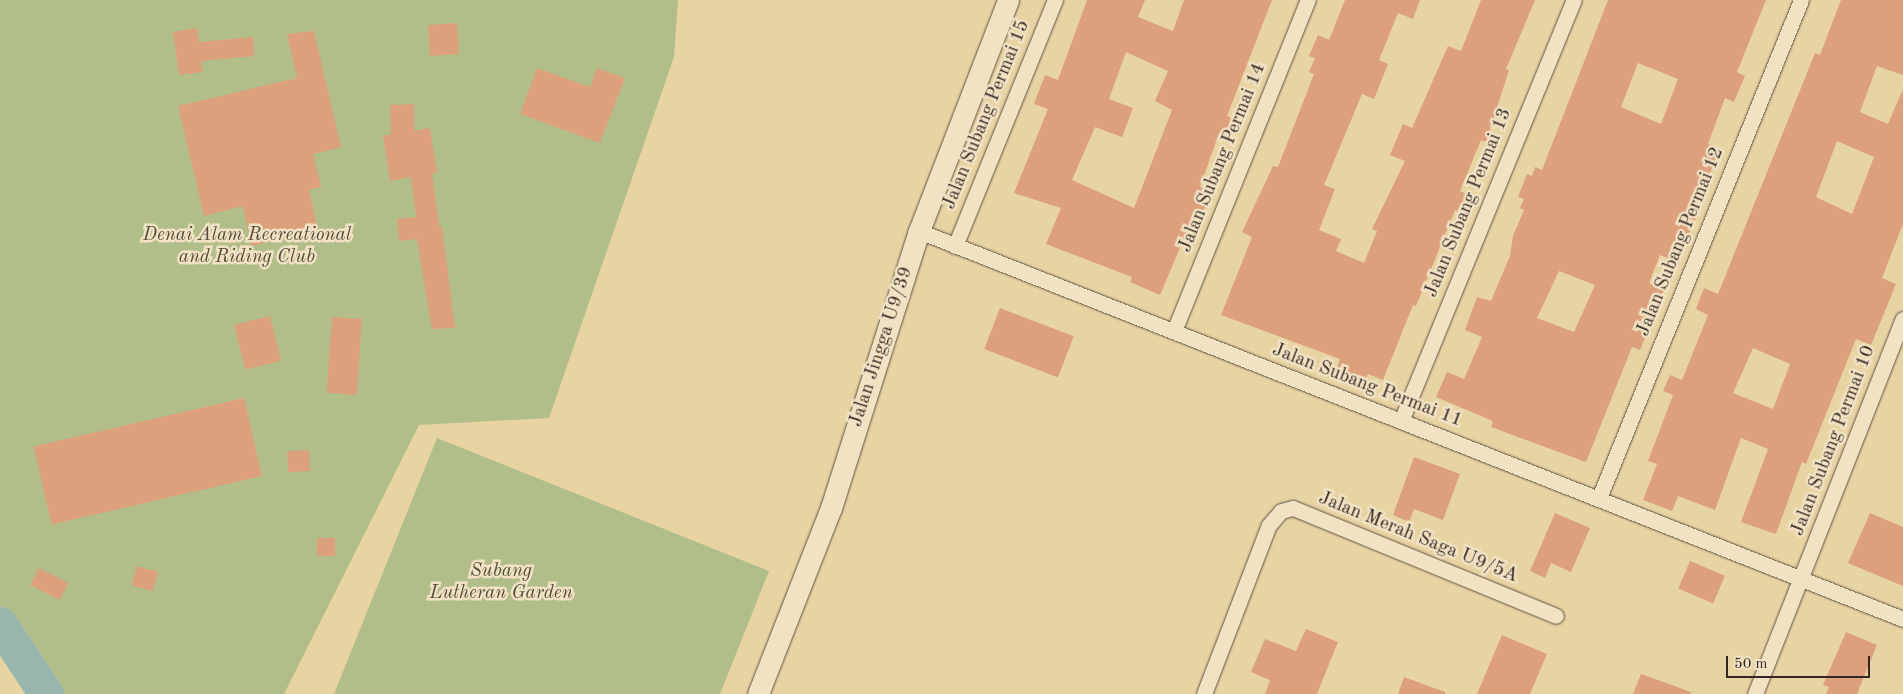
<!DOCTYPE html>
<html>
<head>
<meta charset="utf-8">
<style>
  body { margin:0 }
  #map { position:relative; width:1903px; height:694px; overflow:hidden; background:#e8d3a3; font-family:"Old Standard TT",serif }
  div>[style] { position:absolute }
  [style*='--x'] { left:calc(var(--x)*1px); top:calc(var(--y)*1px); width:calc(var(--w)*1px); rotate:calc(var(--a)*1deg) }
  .green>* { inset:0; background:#b1be89 }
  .river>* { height:35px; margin:-17.5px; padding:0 17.5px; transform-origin:17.5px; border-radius:17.5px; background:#99b6ae }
  .building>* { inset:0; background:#dda07c; transform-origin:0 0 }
  .roads { filter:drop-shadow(0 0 1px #615242) drop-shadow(0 0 1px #615242) }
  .street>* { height:15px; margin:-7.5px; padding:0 7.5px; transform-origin:7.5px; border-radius:7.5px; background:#f0e2c3 }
  .secondary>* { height:21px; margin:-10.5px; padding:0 10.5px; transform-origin:10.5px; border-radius:10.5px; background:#f0e2c3 }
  span { translate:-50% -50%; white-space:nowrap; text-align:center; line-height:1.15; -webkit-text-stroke:5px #f0e2c3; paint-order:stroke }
  .street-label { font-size:19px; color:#342721 }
  .park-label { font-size:19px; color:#534d3b; font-style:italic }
  .scale { position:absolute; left:1726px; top:656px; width:144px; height:22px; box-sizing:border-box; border:2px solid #342721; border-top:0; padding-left:6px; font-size:15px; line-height:18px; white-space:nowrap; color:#342721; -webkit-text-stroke:4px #f0e2c3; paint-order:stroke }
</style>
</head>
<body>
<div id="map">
  <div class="green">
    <i style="clip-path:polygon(0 0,678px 0,674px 57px,549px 418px,419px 425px,284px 694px,63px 694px,0 607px)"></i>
    <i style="clip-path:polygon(437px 438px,769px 571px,720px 694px,334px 694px)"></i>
  </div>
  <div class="river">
    <i style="--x:0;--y:624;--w:84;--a:56.7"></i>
  </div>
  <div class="building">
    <i style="clip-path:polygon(evenodd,1087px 0,1145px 0,1138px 17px,1173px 31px,1184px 0,1272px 0,1227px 116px,1238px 121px,1230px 138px,1219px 133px,1200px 187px,1205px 189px,1200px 201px,1207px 204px,1201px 218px,1194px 215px,1160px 295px,1130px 282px,1132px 277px,1046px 244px,1061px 208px,1014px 193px,1048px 109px,1034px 104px,1045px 75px,1058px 80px,1087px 0,1126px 52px,1168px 71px,1155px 101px,1172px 110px,1134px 208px,1072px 180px,1095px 127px,1122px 137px,1133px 108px,1109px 99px,1126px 52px)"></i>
    <i style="clip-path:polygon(1345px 0,1420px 0,1413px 19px,1398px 13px,1379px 60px,1388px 64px,1374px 99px,1362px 94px,1324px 185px,1335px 189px,1319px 230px,1341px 239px,1336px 251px,1364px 263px,1377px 231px,1372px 229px,1405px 161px,1390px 155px,1403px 124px,1412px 128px,1448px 46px,1461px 51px,1481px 0,1535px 0,1506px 69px,1509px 70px,1486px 142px,1481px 140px,1460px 191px,1466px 194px,1458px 212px,1455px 210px,1416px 306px,1413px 305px,1383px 380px,1368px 374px,1363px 387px,1334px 375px,1340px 359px,1221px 315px,1252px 237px,1242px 232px,1273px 166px,1278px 167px,1314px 74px,1309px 72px,1315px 58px,1309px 56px,1318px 35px,1329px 40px)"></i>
    <i style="clip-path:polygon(evenodd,1608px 0,1766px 0,1737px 72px,1745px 76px,1734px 102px,1725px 98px,1708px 144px,1720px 149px,1702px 193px,1706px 195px,1677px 262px,1660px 255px,1649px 283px,1664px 290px,1640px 350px,1632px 347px,1586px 462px,1491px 427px,1493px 421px,1436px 397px,1447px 372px,1464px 379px,1482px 337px,1465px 330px,1477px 297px,1491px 301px,1510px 256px,1513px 236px,1524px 210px,1520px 208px,1524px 199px,1518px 197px,1527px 174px,1532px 176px,1535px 167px,1542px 170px,1608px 0,1638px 63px,1678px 79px,1661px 124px,1621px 107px,1638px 63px,1608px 0,1559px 271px,1595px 285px,1574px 332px,1537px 318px,1559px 271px)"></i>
    <i style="clip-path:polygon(evenodd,1841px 0,1903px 0,1903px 75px,1877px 66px,1860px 112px,1888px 124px,1903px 89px,1903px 224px,1882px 278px,1896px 284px,1871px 345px,1856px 339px,1806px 464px,1802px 462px,1776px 534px,1741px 522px,1768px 449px,1741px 438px,1715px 510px,1678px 496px,1672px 511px,1643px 500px,1657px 464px,1648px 461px,1673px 395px,1663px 391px,1670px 375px,1682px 380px,1708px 315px,1696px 309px,1704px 288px,1718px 294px,1815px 53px,1820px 55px,1841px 0,1837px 141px,1874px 157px,1852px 214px,1816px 197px,1837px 141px,1841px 0,1753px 348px,1790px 364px,1773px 409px,1733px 393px,1753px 348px)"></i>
    <i style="left:457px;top:23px;width:31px;height:29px;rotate:86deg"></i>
    <i style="clip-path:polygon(197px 28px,199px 42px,253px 37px,254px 56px,201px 61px,203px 72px,179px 75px,173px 32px)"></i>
    <i style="clip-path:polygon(314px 31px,341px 147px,313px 154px,321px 187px,309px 190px,318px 231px,251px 246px,243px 206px,204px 216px,178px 106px,297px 78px,287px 34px)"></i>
    <i style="clip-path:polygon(537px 68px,590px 87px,597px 68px,625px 78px,600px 143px,520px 114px)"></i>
    <i style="clip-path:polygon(414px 104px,414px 131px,430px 128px,437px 173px,432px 174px,439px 226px,442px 226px,455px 328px,432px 329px,417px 239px,399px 241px,397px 219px,416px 217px,411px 177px,390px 181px,383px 136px,391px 134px,390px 105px)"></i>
    <i style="left:1000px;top:308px;width:79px;height:44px;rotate:21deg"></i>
    <i style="left:270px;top:316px;width:46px;height:37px;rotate:76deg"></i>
    <i style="left:332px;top:317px;width:30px;height:76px;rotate:4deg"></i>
    <i style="left:244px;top:398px;width:80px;height:216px;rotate:77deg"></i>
    <i style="left:309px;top:450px;width:21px;height:22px;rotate:87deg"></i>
    <i style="clip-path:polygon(1414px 457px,1460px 474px,1443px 520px,1414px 509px,1409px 522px,1393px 515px)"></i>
    <i style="clip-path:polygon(1555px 513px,1590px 528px,1571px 572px,1551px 563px,1545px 578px,1530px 571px)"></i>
    <i style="clip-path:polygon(1870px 513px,1903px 527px,1903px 586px,1848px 563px)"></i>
    <i style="left:317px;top:538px;width:18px;height:18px"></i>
    <i style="left:1690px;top:561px;width:38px;height:30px;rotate:23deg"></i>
    <i style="left:137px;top:566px;width:22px;height:20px;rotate:16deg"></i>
    <i style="left:39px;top:568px;width:33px;height:19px;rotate:27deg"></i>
    <i style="clip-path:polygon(1306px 629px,1338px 642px,1317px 694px,1265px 694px,1270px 680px,1251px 672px,1265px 639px,1296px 651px)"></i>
    <i style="clip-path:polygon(1846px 632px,1877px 645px,1857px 694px,1826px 694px,1829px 687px,1823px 685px)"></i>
    <i style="clip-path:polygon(1502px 635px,1547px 654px,1530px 694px,1477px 694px)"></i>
    <i style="clip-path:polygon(1641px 674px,1691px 692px,1690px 694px,1633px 694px)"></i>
    <i style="clip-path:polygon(1404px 677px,1445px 692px,1445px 694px,1398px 694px)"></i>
  </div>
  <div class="roads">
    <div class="street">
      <i style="--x:919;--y:231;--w:1058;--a:21.52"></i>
      <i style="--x:955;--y:246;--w:266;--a:-67.9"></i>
      <i style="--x:1174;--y:331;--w:357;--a:-68"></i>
      <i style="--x:1401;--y:421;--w:455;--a:-67.7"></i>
      <i style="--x:1599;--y:498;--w:537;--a:-67.92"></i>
      <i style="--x:1204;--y:694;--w:181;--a:-69"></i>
      <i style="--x:1269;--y:525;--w:18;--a:-49"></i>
      <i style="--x:1281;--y:511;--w:12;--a:-14"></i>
      <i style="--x:1293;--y:508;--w:284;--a:22.3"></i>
      <i style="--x:1755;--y:694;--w:403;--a:-68.5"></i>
    </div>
    <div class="secondary">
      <i style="--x:758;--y:694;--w:200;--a:-68.6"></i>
      <i style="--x:831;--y:508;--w:291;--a:-72.4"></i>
      <i style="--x:919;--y:231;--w:248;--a:-68.9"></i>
    </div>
  </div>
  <div class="street-label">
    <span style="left:987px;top:115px;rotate:-68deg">Jalan Subang Permai 15</span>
    <span style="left:1223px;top:158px;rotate:-68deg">Jalan Subang Permai 14</span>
    <span style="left:1469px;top:203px;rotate:-68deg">Jalan Subang Permai 13</span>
    <span style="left:1681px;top:242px;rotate:-68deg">Jalan Subang Permai 12</span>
    <span style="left:882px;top:347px;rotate:-72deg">Jalan Jingga U9/39</span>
    <span style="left:1367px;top:386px;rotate:21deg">Jalan Subang Permai 11</span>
    <span style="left:1834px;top:441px;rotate:-69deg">Jalan Subang Permai 10</span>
    <span style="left:1418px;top:538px;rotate:22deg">Jalan Merah Saga U9/5A</span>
  </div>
  <div class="park-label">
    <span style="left:247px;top:247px">Denai Alam Recreational<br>and Riding Club</span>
    <span style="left:501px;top:583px">Subang<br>Lutheran Garden</span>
  </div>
  <div class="scale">50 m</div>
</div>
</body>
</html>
